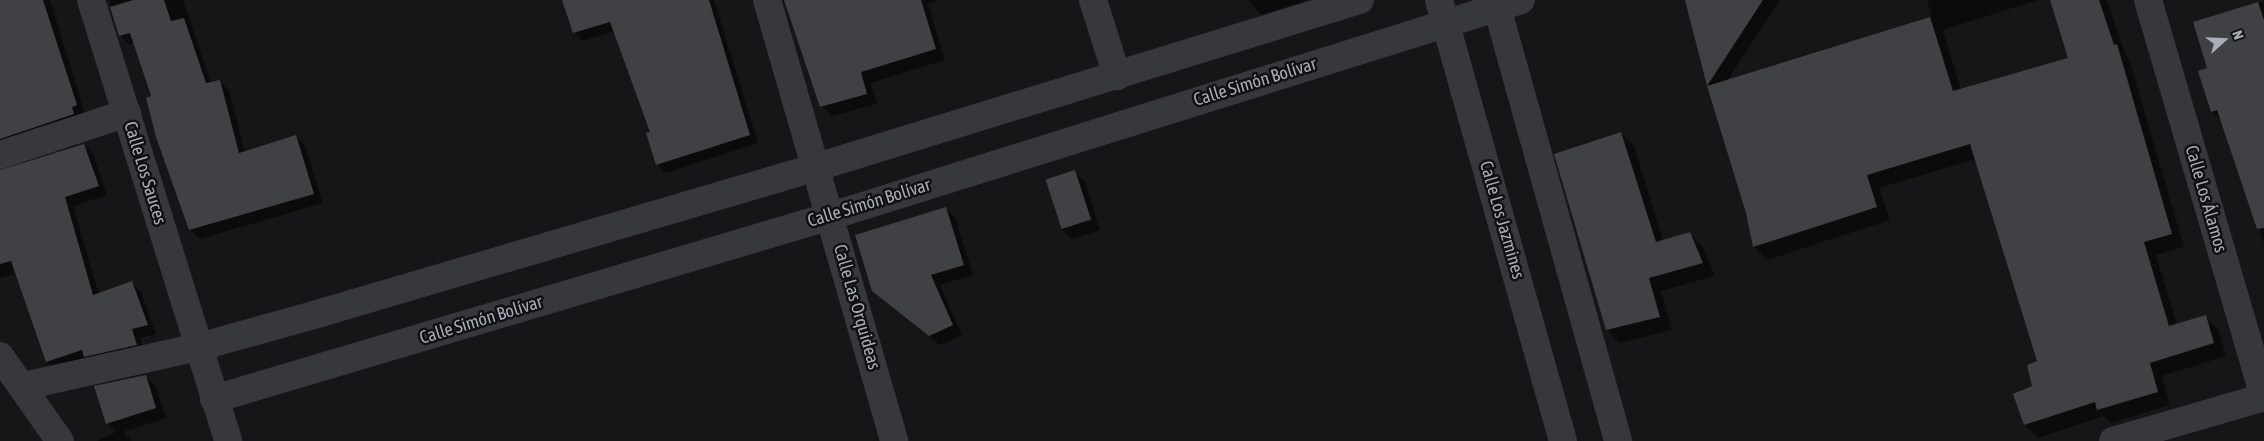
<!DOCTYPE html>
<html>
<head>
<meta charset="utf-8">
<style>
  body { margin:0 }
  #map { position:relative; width:2264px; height:441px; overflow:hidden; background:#161618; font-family:"Asap Condensed",sans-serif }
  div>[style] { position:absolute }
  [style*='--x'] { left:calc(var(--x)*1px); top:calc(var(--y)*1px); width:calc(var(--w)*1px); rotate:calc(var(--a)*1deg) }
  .shadow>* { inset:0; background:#0007 }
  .building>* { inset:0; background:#404145; transform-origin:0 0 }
  .minor>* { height:28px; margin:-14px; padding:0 14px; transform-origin:14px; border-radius:14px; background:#37383d }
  span { translate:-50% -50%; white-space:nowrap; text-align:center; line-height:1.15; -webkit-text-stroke:5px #111113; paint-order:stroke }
  .street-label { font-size:18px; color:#a8adb8 }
  .north { position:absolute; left:2199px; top:15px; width:50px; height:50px; -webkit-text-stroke:4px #111113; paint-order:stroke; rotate:70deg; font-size:14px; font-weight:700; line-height:20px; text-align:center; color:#a8adb8 }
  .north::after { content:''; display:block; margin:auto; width:18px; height:22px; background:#a8adb8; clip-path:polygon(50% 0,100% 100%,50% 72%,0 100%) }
</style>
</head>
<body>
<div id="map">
  <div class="shadow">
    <i style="clip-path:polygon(8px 0,50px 0,85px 114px,0 153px,0 31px)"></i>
    <i style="clip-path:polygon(109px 0,183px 0,211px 83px,219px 81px,229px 90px,245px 152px,295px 136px,305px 146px,323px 203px,200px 239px,190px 229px,134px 43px,129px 45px,120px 35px)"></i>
    <i style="clip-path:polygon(564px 0,714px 0,758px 143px,666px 173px,657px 164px,652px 133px,615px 31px,583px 41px,574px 32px)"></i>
    <i style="clip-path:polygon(785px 0,937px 0,928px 4px,945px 60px,871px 83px,877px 104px,832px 116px,821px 106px)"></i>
    <i style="clip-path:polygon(1248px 0,1308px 0,1261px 15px)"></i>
    <i style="clip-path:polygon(1686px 0,1780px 0,1727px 81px,1932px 18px,1927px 0,2038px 0,1943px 30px,1961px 90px,2070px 59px,2052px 0,2107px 0,2125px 54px,2129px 59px,2184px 247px,2156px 255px,2177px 325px,2205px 316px,2218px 329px,2226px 356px,2162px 376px,2170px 405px,2111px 423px,2104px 416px,2038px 438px,2025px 425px,2039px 362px,1976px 159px,1879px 188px,1890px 220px,1767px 260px,1754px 247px,1748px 212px,1708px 85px)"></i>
    <i style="clip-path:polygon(2264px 1px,2264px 244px,2222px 121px,2212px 111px,2208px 69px,2194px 22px)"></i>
    <i style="clip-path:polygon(1621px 133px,1634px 146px,1663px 241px,1690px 234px,1703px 247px,1715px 276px,1661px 291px,1672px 330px,1620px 343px,1607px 330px)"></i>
    <i style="clip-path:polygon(84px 145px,93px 154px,107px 195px,73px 206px,99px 294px,132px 283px,141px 292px,156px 334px,140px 338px,145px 354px,56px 371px,47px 362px,16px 274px,0 278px,0 170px)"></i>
    <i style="clip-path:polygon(1075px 172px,1085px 182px,1100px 230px,1072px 239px,1061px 229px)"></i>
    <i style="clip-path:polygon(946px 209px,956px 219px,973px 275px,940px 285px,962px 335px,940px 345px,873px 290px)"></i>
    <i style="clip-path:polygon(145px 376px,156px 387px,166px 418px,123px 432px,132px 441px,97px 441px,116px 432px,107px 423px)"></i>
  </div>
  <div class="building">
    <i style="clip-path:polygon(0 0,43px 0,77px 105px,72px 107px,74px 114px,0 139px)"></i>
    <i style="clip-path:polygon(133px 0,164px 0,171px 21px,184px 18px,206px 83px,220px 80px,239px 153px,296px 135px,314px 194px,189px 230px,156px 137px,146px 98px,151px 96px,130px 33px,119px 36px,110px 7px)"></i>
    <i style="clip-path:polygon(562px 0,709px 0,750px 135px,656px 165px,646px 133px,650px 132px,610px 22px,573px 33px)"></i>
    <i style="clip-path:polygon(784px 0,921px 0,936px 49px,861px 72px,867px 94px,820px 107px)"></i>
    <i style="clip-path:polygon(1685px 0,1763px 0,1707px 86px)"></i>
    <i style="clip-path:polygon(2050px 0,2099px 0,2114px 45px,2117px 44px,2172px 234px,2144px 242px,2169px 326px,2206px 315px,2214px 343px,2150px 363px,2158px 392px,2097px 410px,2095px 402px,2024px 425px,2013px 394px,2032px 386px,2027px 365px,2037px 361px,1970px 144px,1867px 175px,1877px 207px,1753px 247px,1746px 213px,1707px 86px,1930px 17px,1953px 91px,2068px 58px)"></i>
    <i style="clip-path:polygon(2258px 2px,2264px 20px,2264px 228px,2257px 229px,2217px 110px,2211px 112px,2198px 71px,2207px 68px,2193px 22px)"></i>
    <i style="clip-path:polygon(1621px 132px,1656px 242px,1690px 232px,1703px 263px,1649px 278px,1660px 317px,1606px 330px,1554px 154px)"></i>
    <i style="clip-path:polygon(84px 144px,99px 186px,65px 197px,93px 295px,132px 281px,148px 325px,132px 329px,137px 345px,84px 357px,82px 350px,46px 362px,11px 261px,0 264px,0 170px)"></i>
    <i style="left:1075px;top:170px;width:52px;height:31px;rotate:72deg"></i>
    <i style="clip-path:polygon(946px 207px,964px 265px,931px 275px,953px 325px,929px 336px,872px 291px,855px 235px)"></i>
    <i style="clip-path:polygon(146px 375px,156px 408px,106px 424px,94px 386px)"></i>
  </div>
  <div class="minor">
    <i style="--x:91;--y:0;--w:462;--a:72.7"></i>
    <i style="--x:767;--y:0;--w:459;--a:73.9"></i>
    <i style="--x:1093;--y:0;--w:80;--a:72.5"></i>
    <i style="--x:1439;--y:0;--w:458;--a:74.3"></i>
    <i style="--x:1495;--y:0;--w:458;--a:74.4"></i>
    <i style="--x:2148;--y:0;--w:414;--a:73.7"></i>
    <i style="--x:0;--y:155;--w:134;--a:-18.3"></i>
    <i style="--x:0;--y:356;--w:104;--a:54.8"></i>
    <i style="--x:24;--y:386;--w:179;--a:-12.6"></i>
    <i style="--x:199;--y:347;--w:123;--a:-15.6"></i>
    <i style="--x:317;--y:314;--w:521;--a:-16.38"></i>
    <i style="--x:817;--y:167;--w:568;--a:-17.1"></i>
    <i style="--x:214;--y:399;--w:644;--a:-16.52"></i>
    <i style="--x:831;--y:216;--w:723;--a:-17.38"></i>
    <i style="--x:2113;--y:441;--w:157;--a:-16.2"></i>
  </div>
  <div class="street-label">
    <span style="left:1255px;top:82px;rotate:-17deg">Calle Simón Bolívar</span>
    <span style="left:145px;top:173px;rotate:73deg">Calle Los Sauces</span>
    <span style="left:2206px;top:199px;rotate:74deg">Calle Los Álamos</span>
    <span style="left:869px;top:203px;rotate:-17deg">Calle Simón Bolívar</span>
    <span style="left:1502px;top:220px;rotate:74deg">Calle Los Jazmines</span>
    <span style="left:857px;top:307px;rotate:74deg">Calle Las Orquideas</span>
    <span style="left:481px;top:320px;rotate:-17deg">Calle Simón Bolívar</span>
  </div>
  <div class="north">N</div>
</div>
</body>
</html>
